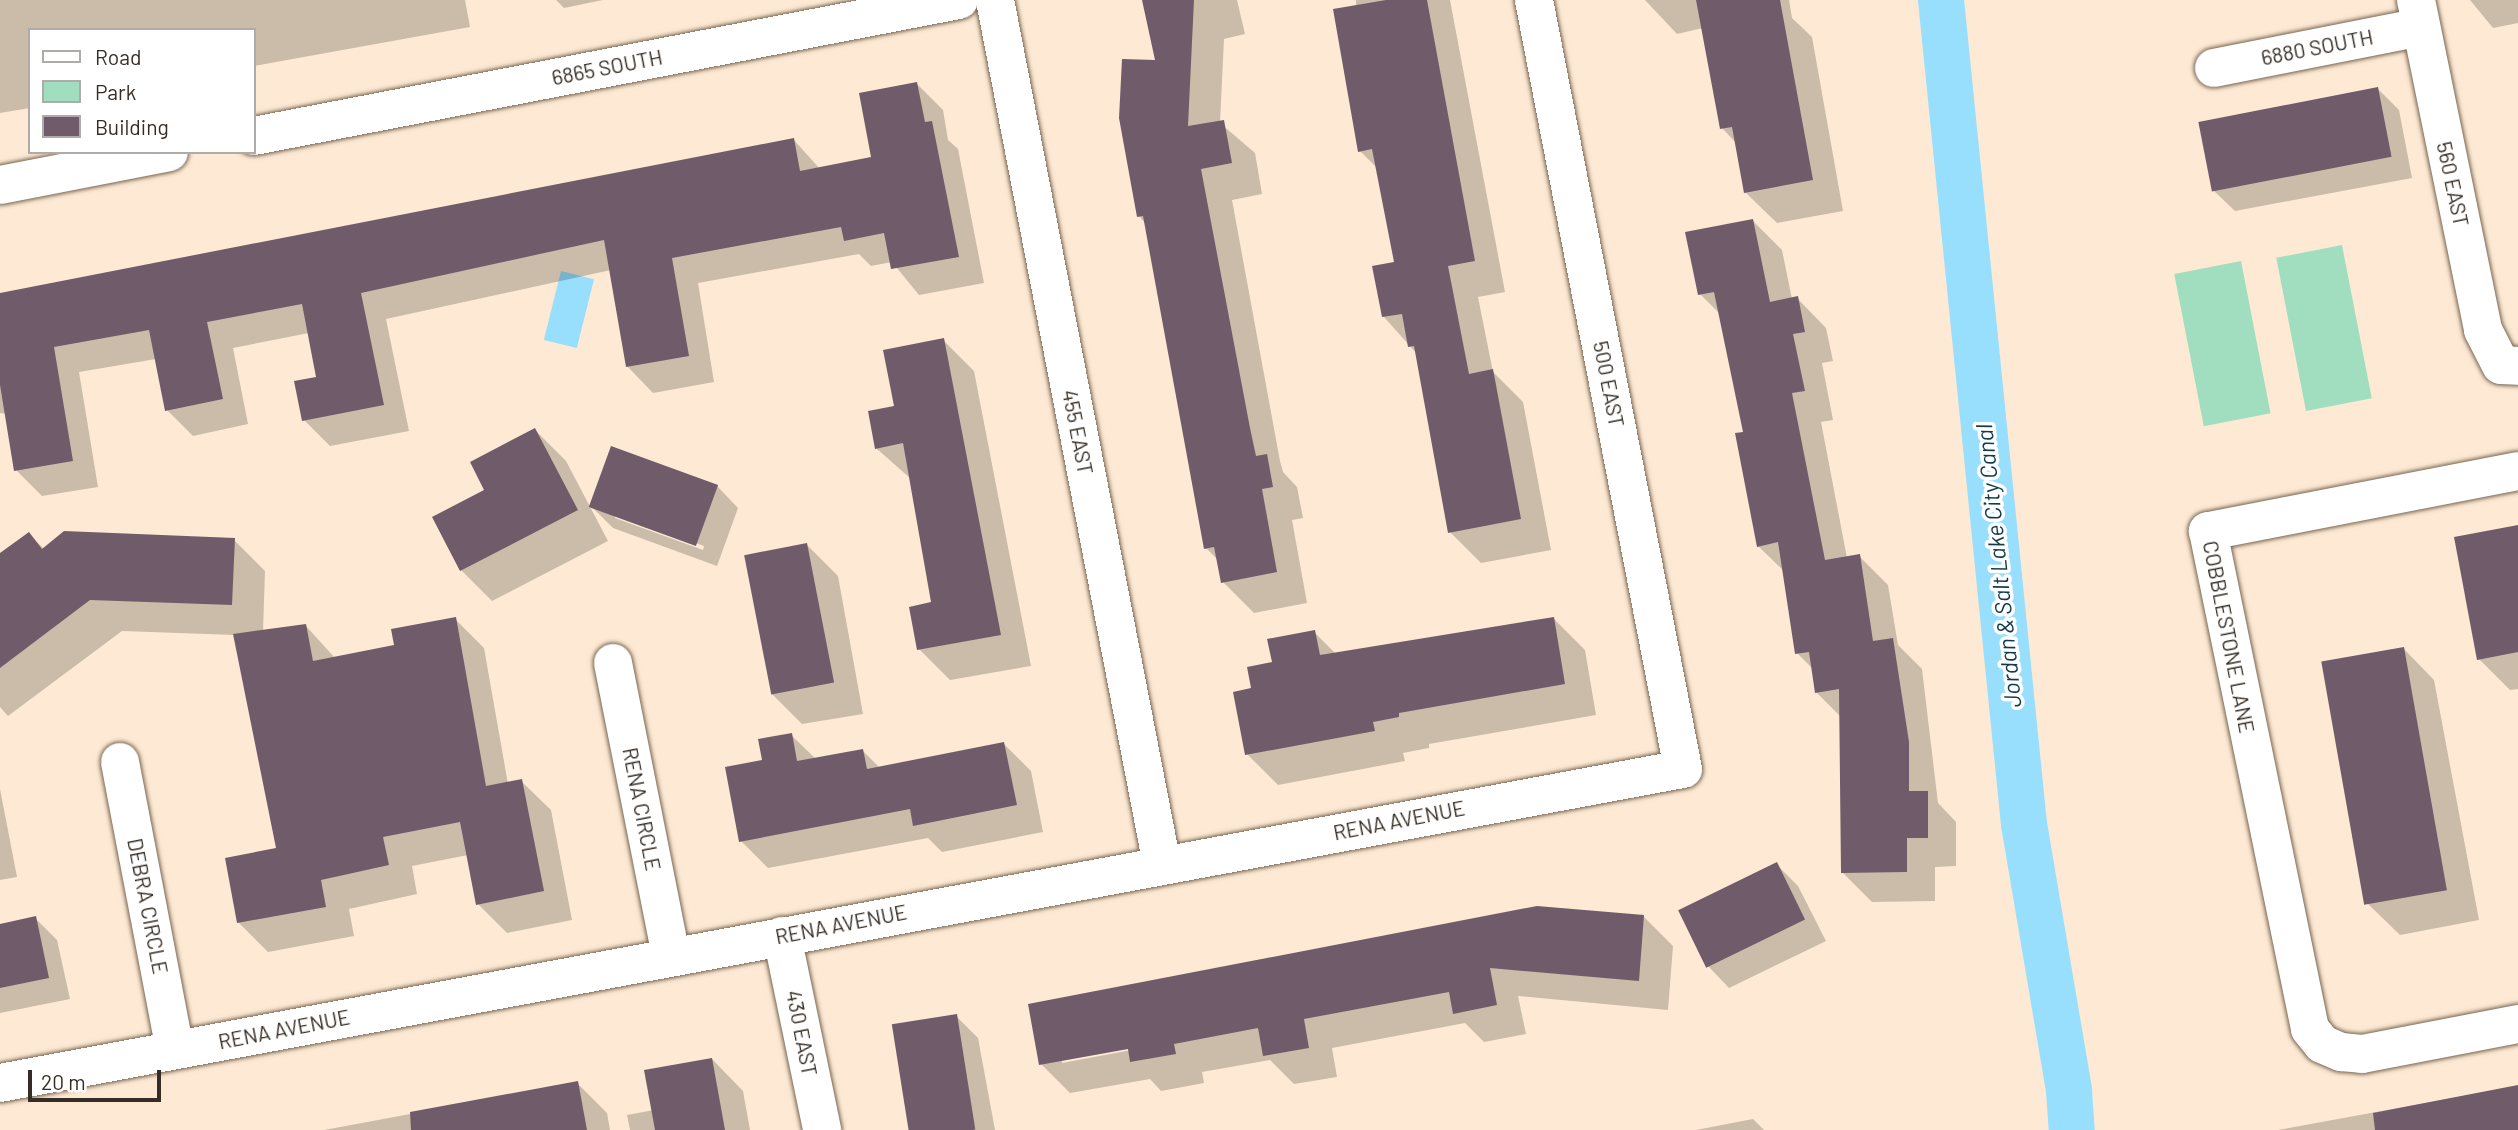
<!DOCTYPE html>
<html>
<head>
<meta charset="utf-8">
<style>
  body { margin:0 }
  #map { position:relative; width:2518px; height:1130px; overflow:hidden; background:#feead4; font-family:Barlow,sans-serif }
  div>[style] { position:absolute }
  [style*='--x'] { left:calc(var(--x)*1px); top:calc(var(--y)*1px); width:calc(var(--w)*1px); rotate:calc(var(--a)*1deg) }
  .green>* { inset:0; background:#a1debf; transform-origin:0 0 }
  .water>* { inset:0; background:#98dffe; transform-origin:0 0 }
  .shadow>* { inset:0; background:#0003 }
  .canal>* { height:46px; margin:-23px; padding:0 23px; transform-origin:23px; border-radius:23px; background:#98dffe }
  .building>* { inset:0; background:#705b6b; transform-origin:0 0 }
  .roads { filter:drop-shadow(0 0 2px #776552) drop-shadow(0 0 2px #776552) }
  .minor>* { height:38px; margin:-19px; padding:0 19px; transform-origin:19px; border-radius:19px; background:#fff }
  span { translate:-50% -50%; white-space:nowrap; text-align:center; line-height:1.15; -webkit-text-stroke:7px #fff; paint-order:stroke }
  .street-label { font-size:21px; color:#352d25 }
  .water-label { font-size:23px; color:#113b4b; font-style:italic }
  .legend { position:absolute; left:28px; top:28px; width:228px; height:126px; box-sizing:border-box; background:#fff; border:2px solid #aeaba8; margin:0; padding:9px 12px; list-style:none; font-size:21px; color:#352d25 }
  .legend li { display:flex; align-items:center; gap:14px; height:35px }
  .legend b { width:35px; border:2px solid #aeaba8 }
  .scale { position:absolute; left:28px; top:1070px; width:133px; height:32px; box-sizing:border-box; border:4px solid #352d25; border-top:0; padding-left:9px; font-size:21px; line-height:24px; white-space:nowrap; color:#352d25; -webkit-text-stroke:5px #fff; paint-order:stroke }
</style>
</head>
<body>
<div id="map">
  <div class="green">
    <i style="left:2342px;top:245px;width:156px;height:67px;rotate:79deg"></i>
    <i style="left:2241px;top:261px;width:155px;height:68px;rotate:79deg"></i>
  </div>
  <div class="water">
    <i style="left:561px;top:271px;width:34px;height:71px;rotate:14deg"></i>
  </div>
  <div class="shadow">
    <i style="clip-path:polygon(0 0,465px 0,470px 27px,254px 66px,254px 30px,30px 30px,30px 108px,0 113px)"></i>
    <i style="clip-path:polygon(556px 0,603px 0,564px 8px)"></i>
    <i style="clip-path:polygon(1144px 0,1237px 0,1245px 34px,1224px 39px,1220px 123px,1255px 153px,1262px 194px,1232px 200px,1280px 461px,1283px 472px,1297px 487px,1303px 518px,1292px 520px,1307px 603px,1254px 613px,1223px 582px,1219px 561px,1206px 548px,1146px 224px,1139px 216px,1157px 62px)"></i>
    <i style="clip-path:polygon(1356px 0,1450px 0,1505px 292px,1478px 297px,1493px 372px,1523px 402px,1551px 550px,1481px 563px,1450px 532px,1417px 354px,1384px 317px,1396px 263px,1378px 169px,1360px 151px)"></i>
    <i style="clip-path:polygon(1645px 0,1789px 0,1792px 18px,1812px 37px,1843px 211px,1777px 223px,1745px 192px,1737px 144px,1722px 128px,1703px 28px,1677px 34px)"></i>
    <i style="clip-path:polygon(2470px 0,2518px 0,2518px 23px,2493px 28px)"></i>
    <i style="clip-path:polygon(917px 84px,943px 110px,948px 140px,958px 149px,984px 283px,919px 295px,892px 262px,871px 266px,859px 254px,698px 283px,714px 382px,653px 393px,627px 366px,611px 270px,386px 319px,409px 431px,330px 446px,304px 420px,318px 378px,309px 333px,233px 348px,248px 424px,193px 436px,167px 410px,156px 359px,79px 372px,98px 487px,42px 496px,16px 470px,7px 414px,0 413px,0 296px,794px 140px,820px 169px,873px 159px)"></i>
    <i style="clip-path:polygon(2377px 88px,2399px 110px,2412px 178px,2235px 211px,2213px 190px)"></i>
    <i style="clip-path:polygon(1752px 220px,1782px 250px,1792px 299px,1797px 298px,1826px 328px,1833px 361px,1822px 363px,1833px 420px,1821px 422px,1847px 558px,1859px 556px,1888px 585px,1898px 645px,1922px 669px,1938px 803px,1956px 822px,1956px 866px,1935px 867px,1935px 901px,1872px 902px,1843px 873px,1841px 717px,1816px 692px,1813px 669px,1797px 653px,1784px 571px,1758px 546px,1745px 433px,1721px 315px,1700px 294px)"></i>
    <i style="clip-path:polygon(943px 340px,974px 371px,1031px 666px,950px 680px,919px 649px,933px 604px,911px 479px,876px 448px,896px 407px)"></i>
    <i style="clip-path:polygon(535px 430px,566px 461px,608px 541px,492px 601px,461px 570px,487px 490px)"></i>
    <i style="clip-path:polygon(evenodd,717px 486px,738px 508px,717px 566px,613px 528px,591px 506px,717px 486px,615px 514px,704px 546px,703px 550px,615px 518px,615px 514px)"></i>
    <i style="clip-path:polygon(2518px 527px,2518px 689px,2510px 690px,2479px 659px)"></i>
    <i style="clip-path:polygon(29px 534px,44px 549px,234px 540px,265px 571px,263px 632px,306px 626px,335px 658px,396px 646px,455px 619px,484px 648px,508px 784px,521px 781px,551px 810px,572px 920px,507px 933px,478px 904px,468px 855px,412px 866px,417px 894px,349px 909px,354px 936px,268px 952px,239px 923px,278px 850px,235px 635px,122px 631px,8px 716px,0 707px,0 556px)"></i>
    <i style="clip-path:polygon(807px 545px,838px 576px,863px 714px,802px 724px,771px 693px)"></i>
    <i style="clip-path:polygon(1553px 618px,1585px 650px,1596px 715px,1429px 744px,1429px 748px,1403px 753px,1405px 761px,1278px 785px,1247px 754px,1253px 690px,1274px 664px,1314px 632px,1336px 654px)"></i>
    <i style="clip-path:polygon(2403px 648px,2434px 680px,2479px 920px,2400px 935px,2368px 904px)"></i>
    <i style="clip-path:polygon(791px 735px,816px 759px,863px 751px,880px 768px,1004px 744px,1031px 771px,1043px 832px,942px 852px,928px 838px,768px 868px,741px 841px)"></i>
    <i style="clip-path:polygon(0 789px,17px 877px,0 880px)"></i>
    <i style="clip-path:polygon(1777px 865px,1798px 886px,1826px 941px,1729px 988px,1708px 966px,1681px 912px)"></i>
    <i style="clip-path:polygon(evenodd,1644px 917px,1673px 946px,1668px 1010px,1518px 996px,1526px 1034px,1484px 1042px,1465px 1023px,1332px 1048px,1337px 1077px,1294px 1084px,1270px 1060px,1202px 1072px,1204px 1083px,1161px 1091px,1150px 1079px,1070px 1093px,1041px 1064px,1644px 917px,1136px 1046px,1137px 1049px,1062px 1063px,1062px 1059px,1136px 1046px)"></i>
    <i style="clip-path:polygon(35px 918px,57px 940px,70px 999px,0 1013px,0 925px)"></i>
    <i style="clip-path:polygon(956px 1016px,978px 1038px,995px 1130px,911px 1130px)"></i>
    <i style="clip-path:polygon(712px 1059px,743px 1091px,750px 1130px,630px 1130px,627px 1115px,654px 1110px)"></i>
    <i style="clip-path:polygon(577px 1083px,607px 1113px,610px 1130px,324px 1130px)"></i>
    <i style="clip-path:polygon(2518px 1086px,2518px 1130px,2278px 1130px)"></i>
    <i style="clip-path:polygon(1753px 1119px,1764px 1130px,1696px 1130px)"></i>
  </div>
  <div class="canal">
    <i style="--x:1941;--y:0;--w:828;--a:84.25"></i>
    <i style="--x:2024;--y:824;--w:271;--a:80.4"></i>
    <i style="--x:2069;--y:1091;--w:39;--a:86"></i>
  </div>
  <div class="building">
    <i style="clip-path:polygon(1142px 0,1194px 0,1188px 126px,1224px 120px,1232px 163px,1201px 169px,1250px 428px,1256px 456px,1267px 454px,1273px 487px,1262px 489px,1277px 572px,1221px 583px,1214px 547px,1204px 549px,1143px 216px,1137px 217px,1119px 118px,1122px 59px,1155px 60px)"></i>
    <i style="clip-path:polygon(1386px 0,1427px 0,1475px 261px,1448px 266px,1469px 374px,1493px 369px,1521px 519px,1448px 533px,1414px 346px,1408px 347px,1402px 314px,1382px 317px,1372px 266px,1394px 262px,1372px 149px,1358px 152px,1333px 9px)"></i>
    <i style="clip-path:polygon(1696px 0,1780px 0,1813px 180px,1744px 193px,1732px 127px,1720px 129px)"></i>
    <i style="clip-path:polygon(917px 82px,925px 122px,932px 121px,959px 257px,891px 269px,884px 233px,844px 241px,841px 227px,672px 258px,689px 356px,626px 367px,604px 240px,361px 293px,384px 405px,302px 421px,294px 381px,316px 377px,302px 304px,207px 322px,223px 399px,165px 411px,149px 330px,54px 347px,73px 461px,14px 471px,0 385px,0 293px,794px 138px,800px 171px,871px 157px,859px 93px)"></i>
    <i style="left:2378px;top:87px;width:71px;height:183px;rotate:79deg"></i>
    <i style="clip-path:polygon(1753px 219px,1770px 302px,1798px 296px,1805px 332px,1793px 334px,1805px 391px,1792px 393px,1825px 560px,1860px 554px,1873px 641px,1893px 638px,1909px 742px,1909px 791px,1928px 791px,1928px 838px,1907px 838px,1907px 872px,1841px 873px,1839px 689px,1815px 693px,1809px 652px,1795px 654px,1778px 542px,1757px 547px,1735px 433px,1743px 432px,1714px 292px,1698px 295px,1685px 232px)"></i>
    <i style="clip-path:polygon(944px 338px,1001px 635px,917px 650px,909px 607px,931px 602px,903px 443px,875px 449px,868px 411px,894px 406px,883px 350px)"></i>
    <i style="clip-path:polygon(535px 428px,578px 510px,460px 571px,432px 517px,484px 490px,470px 462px)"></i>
    <i style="left:611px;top:446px;width:114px;height:65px;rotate:20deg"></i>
    <i style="clip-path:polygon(2518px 525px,2518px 652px,2477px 660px,2454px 537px)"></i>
    <i style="clip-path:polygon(64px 531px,235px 538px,232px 605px,90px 600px,0 668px,0 553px,29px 532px,42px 549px)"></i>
    <i style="left:807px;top:543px;width:142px;height:64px;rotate:79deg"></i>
    <i style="clip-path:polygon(456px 617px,486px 786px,522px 779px,544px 891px,476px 905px,460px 822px,383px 837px,389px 865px,321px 880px,326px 907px,237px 923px,225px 858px,276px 848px,233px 634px,306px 624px,313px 661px,394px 645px,391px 629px)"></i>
    <i style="clip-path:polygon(1554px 617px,1565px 684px,1399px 713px,1399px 717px,1373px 722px,1375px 731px,1245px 755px,1233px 692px,1251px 688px,1247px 667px,1272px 662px,1267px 639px,1315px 630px,1320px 655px)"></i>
    <i style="left:2404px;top:647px;width:247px;height:84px;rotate:80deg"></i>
    <i style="clip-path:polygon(792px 733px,797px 761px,863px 749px,867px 769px,1004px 742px,1017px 805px,913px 826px,910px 809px,739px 842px,725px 767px,762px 760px,758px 739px)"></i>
    <i style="left:1777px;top:862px;width:64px;height:110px;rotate:64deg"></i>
    <i style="clip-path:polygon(1537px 906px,1644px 915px,1639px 981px,1490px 968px,1497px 1005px,1453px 1014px,1449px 992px,1304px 1019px,1309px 1048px,1263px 1056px,1258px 1028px,1174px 1044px,1176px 1054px,1130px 1062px,1128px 1049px,1039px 1065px,1028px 1004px)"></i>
    <i style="clip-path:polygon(36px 916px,49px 978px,0 988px,0 924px)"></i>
    <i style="left:957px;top:1014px;width:117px;height:66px;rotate:81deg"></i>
    <i style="clip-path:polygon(712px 1058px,725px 1130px,655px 1130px,644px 1070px)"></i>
    <i style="clip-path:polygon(578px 1081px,587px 1130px,411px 1130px,410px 1112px)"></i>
    <i style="clip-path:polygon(2518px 1085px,2518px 1130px,2375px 1130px,2373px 1113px)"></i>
  </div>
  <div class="roads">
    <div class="minor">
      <i style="--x:995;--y:0;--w:881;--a:79.07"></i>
      <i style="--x:2416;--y:0;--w:337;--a:78.5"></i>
      <i style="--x:2483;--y:330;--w:39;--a:63"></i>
      <i style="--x:2501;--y:365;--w:17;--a:3"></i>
      <i style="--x:2214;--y:68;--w:211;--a:-11.2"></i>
      <i style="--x:254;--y:136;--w:718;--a:-10.92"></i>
      <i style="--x:0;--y:185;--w:172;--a:-11"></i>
      <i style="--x:2518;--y:471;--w:316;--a:169"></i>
      <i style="--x:2208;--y:531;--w:508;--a:78.42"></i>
      <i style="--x:2310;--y:1029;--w:19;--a:51"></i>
      <i style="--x:2322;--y:1044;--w:21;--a:23"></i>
      <i style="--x:2341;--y:1052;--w:21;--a:5"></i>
      <i style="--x:2362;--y:1054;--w:159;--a:-10.9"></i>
      <i style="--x:613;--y:663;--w:299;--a:78.8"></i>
      <i style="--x:120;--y:762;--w:293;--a:79.2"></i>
      <i style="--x:782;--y:936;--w:198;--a:78.3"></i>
      <i style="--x:0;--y:1083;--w:1712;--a:-10.57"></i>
      <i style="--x:1683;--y:769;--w:783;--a:-100.97"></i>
    </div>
  </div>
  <div class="street-label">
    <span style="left:2317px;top:47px;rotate:-11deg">6880 SOUTH</span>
    <span style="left:607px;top:67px;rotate:-11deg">6865 SOUTH</span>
    <span style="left:2453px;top:184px;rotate:78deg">560 EAST</span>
    <span style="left:1609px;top:384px;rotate:79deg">500 EAST</span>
    <span style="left:1078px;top:432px;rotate:79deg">455 EAST</span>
    <span style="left:2229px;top:637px;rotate:79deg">COBBLESTONE LANE</span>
    <span style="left:642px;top:809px;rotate:79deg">RENA CIRCLE</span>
    <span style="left:1399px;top:820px;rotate:-11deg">RENA AVENUE</span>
    <span style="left:148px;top:906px;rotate:79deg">DEBRA CIRCLE</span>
    <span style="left:841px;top:924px;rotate:-11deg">RENA AVENUE</span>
    <span style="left:284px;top:1029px;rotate:-11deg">RENA AVENUE</span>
    <span style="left:802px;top:1033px;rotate:79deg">430 EAST</span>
  </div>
  <div class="water-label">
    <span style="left:1998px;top:566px;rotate:-96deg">Jordan &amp; Salt Lake City Canal</span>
  </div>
  <ul class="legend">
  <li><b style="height:9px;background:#fff"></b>Road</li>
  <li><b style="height:19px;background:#a1debf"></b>Park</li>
  <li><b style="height:19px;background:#705b6b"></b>Building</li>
  </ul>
  <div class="scale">20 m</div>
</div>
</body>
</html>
